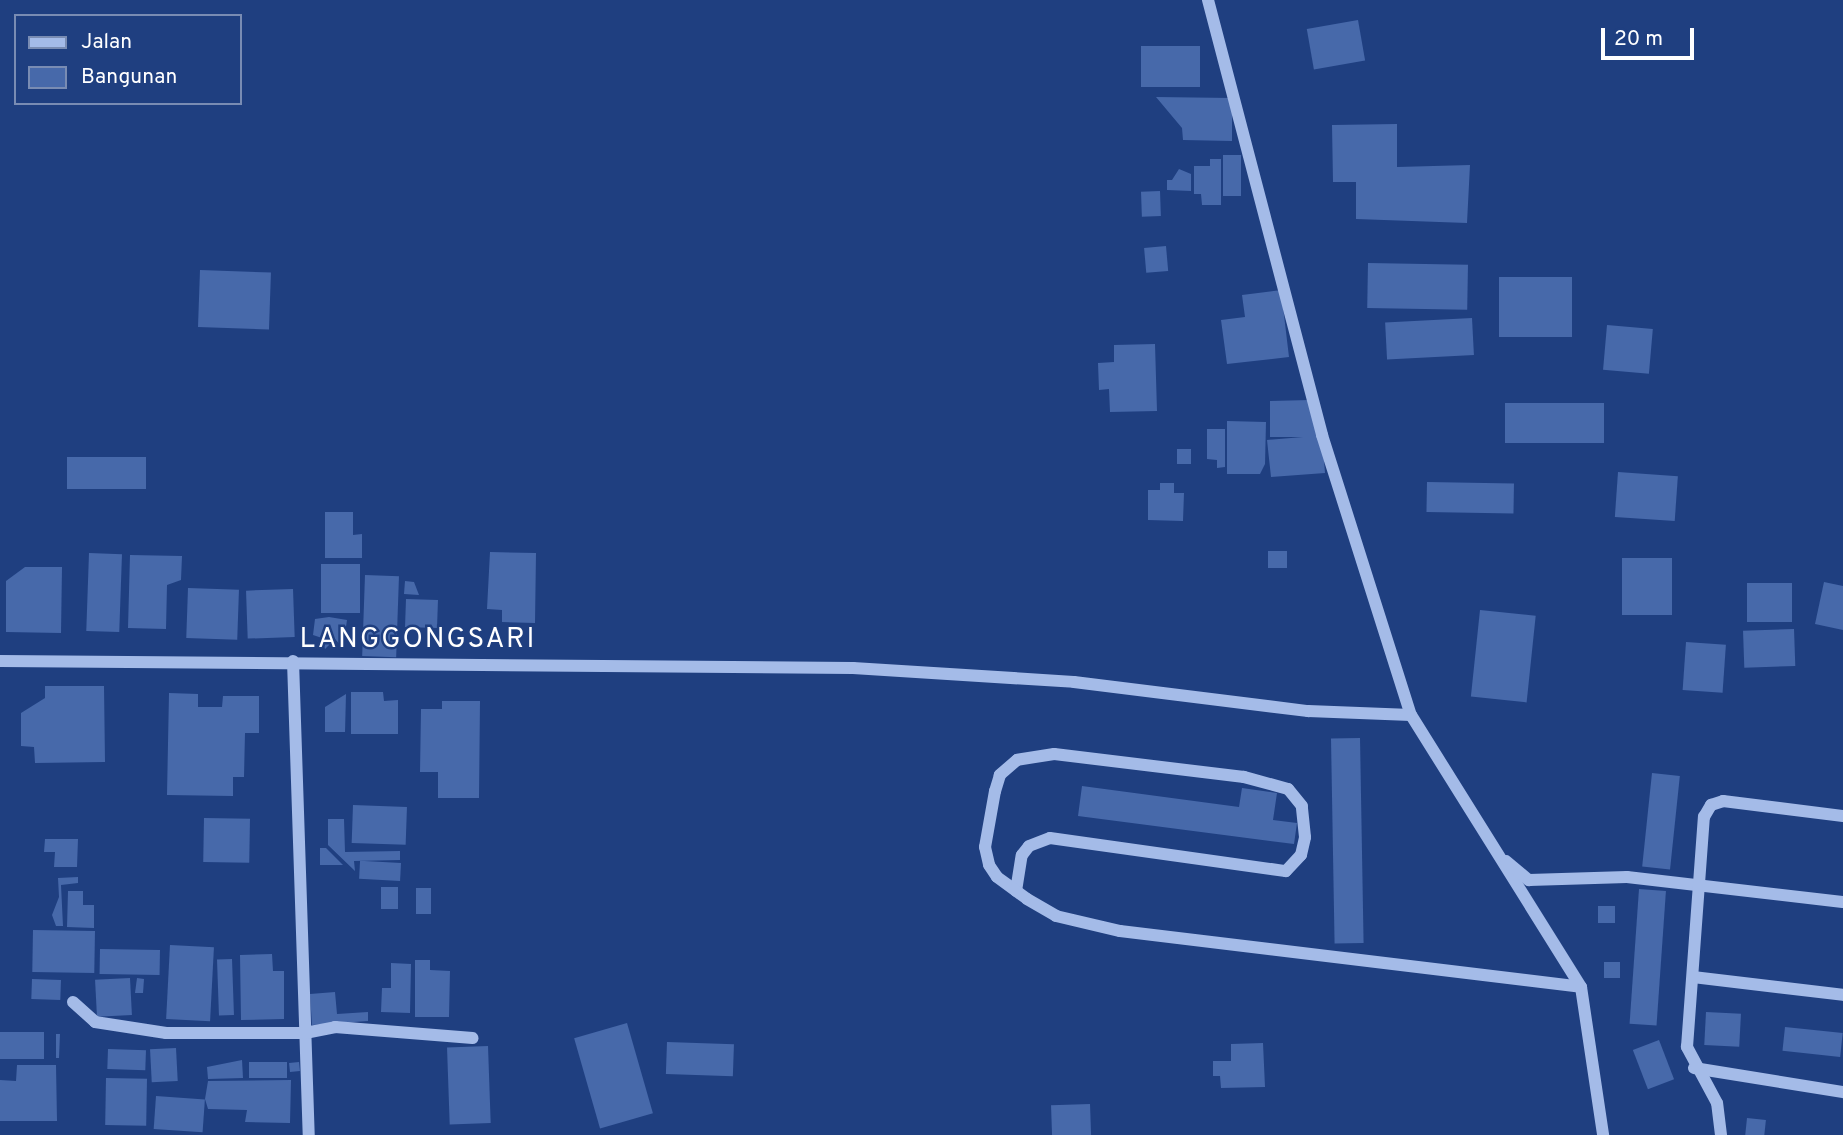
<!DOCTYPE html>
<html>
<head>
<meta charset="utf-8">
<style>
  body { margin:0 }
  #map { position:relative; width:1843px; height:1135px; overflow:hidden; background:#1f3f80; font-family:Overpass,sans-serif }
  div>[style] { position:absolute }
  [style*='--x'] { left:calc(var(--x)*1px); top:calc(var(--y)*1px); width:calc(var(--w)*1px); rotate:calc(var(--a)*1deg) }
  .building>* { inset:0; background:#4769aa; transform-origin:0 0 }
  .minor>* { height:12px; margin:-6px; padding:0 6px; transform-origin:6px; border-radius:6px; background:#a4bbe8 }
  span { translate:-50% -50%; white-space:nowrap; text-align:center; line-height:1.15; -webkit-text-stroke:5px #1f3f80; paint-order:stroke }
  .quarter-label { font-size:28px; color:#fff; letter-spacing:2px }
  .legend { position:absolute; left:14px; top:14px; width:228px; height:91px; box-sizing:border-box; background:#1f3f80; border:2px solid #798cb3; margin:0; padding:9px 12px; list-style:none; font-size:21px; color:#fff }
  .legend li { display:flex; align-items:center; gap:14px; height:35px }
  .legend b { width:35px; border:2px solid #798cb3 }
  .scale { position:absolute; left:1601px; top:28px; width:93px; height:32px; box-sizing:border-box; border:4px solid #fff; border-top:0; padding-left:9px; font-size:21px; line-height:24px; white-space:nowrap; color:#fff; -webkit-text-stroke:5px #1f3f80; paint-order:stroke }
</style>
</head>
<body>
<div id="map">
  <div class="building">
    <i style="left:1358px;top:20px;width:41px;height:52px;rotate:80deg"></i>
    <i style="left:1141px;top:46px;width:59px;height:41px"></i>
    <i style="clip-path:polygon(1156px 97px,1232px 98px,1232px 141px,1183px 140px,1182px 128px)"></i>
    <i style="clip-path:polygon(1397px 124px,1397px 167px,1470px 165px,1467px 223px,1356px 219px,1356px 182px,1333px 182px,1332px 125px)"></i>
    <i style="left:1223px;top:155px;width:18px;height:41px"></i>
    <i style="clip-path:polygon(1210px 159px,1221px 159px,1221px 205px,1202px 205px,1201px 194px,1194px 194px,1194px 166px,1210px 166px)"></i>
    <i style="clip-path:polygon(1179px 169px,1191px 174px,1191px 191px,1167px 190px,1167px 180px,1172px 180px)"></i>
    <i style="left:1160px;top:191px;width:25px;height:19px;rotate:88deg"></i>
    <i style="left:1166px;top:246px;width:25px;height:22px;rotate:85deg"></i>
    <i style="left:1368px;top:263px;width:100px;height:45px;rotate:1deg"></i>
    <i style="left:200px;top:270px;width:71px;height:57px;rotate:2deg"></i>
    <i style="left:1499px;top:277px;width:73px;height:60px"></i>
    <i style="clip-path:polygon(1281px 290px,1289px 357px,1227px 364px,1221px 320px,1245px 317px,1242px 295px)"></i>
    <i style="left:1472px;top:318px;width:37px;height:87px;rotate:87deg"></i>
    <i style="left:1607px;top:325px;width:46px;height:45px;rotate:5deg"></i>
    <i style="clip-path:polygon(1155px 344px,1157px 411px,1110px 412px,1109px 389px,1099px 390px,1098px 363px,1114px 362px,1114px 345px)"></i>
    <i style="clip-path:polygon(1310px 400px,1322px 435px,1325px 473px,1271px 477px,1267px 440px,1303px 437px,1270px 437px,1270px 401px)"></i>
    <i style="left:1604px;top:403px;width:40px;height:99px;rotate:90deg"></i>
    <i style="clip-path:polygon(1227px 421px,1266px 422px,1265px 464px,1260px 474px,1227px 474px)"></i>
    <i style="clip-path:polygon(1207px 429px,1225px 429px,1225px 467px,1217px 468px,1217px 460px,1207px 459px)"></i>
    <i style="left:1177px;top:449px;width:14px;height:15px"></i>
    <i style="left:67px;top:457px;width:79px;height:32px"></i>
    <i style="left:1618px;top:472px;width:60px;height:45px;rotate:4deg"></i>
    <i style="left:1427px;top:482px;width:87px;height:30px;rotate:1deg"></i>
    <i style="clip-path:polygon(1160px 483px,1174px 483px,1174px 493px,1184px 493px,1183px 521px,1148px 520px,1148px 490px,1160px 490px)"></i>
    <i style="clip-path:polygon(325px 512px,353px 512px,353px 535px,362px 534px,362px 558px,325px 558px)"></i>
    <i style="left:1268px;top:551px;width:19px;height:17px"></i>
    <i style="clip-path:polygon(490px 552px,536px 553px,535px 623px,502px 622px,502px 610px,487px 609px)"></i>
    <i style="left:89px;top:553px;width:33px;height:78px;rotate:2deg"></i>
    <i style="clip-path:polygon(130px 555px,182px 556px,181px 580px,167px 585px,166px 629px,128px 628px)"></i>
    <i style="left:1622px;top:558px;width:50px;height:57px"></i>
    <i style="left:321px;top:564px;width:39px;height:49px"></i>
    <i style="clip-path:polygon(25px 567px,62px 567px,61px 633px,6px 632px,6px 581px)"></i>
    <i style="left:365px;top:575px;width:34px;height:81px;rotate:2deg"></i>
    <i style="clip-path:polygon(405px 581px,414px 582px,419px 595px,404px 594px)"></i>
    <i style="clip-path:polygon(1824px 582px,1843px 586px,1843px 630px,1815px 624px)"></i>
    <i style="left:1747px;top:583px;width:45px;height:39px"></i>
    <i style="left:188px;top:588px;width:51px;height:50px;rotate:2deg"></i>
    <i style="left:293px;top:589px;width:48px;height:47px;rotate:88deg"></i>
    <i style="left:406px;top:599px;width:32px;height:28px;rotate:2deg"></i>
    <i style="left:1480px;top:610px;width:56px;height:87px;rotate:6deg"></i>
    <i style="clip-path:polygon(329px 617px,347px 620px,343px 648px,335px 639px,325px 649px,322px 638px,313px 635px,315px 619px)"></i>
    <i style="left:1794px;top:629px;width:37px;height:51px;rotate:88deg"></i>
    <i style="left:1686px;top:642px;width:40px;height:48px;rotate:4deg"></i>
    <i style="clip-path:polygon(45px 686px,104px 686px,105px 762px,35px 763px,34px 747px,21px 746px,21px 713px,45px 698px)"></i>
    <i style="clip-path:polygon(351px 692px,383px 692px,384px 701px,398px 700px,398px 734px,351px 734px)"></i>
    <i style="clip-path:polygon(169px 693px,198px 694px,198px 707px,222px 707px,223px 696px,259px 696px,259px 733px,245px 733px,244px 777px,233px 777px,233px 796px,167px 795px)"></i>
    <i style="clip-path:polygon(346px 694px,345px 732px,325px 732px,325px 707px)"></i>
    <i style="clip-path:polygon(442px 701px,480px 701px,479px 798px,438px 798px,438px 772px,420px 772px,421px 709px,442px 709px)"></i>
    <i style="left:1360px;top:738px;width:205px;height:29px;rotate:89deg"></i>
    <i style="left:1652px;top:773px;width:28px;height:94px;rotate:6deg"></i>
    <i style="clip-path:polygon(1082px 786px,1239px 807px,1242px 788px,1277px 793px,1273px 820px,1297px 823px,1294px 844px,1078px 816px)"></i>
    <i style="left:353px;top:805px;width:54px;height:38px;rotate:2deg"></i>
    <i style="left:204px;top:818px;width:46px;height:44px;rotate:1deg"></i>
    <i style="clip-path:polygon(328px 819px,344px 819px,345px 852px,400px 851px,400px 860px,354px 861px,355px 871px,328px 845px)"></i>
    <i style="clip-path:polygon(45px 839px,78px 839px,77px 867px,54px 867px,55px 852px,44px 852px)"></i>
    <i style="clip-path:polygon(320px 848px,326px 848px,343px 865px,320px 865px)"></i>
    <i style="left:401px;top:863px;width:18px;height:41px;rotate:93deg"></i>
    <i style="clip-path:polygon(78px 877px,78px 883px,61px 885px,63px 926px,56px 926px,52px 915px,59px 897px,58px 878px)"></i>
    <i style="left:381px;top:887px;width:17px;height:22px"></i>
    <i style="left:416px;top:888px;width:15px;height:26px"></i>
    <i style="left:1639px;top:889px;width:27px;height:135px;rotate:4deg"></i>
    <i style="clip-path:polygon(68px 891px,83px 891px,83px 905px,94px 905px,94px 928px,67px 927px)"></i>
    <i style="left:1598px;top:906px;width:17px;height:17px"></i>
    <i style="left:33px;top:930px;width:62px;height:42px;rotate:1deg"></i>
    <i style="left:170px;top:945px;width:44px;height:74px;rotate:3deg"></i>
    <i style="left:100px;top:949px;width:60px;height:25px;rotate:1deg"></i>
    <i style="clip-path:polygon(272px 954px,273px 971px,284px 971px,284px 1019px,241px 1020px,240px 955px)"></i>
    <i style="left:232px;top:959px;width:56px;height:15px;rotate:88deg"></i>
    <i style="clip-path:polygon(415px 960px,430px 960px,430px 970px,450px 971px,449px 1017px,415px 1017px)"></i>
    <i style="left:1604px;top:962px;width:16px;height:16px"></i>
    <i style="clip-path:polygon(391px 963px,411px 964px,410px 1013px,381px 1012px,382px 988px,391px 988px)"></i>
    <i style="left:130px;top:978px;width:37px;height:35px;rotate:87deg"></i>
    <i style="clip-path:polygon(137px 978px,144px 979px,143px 993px,135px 993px)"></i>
    <i style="left:32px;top:979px;width:29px;height:20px;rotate:2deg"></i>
    <i style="clip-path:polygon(335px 992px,337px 1014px,368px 1012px,368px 1021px,312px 1025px,310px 994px)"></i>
    <i style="left:1706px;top:1012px;width:35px;height:33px;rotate:3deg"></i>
    <i style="left:627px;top:1023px;width:94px;height:55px;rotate:74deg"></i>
    <i style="left:1785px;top:1027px;width:58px;height:24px;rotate:6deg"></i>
    <i style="left:0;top:1032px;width:44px;height:27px"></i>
    <i style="clip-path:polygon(56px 1034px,60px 1034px,59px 1058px,56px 1058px)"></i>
    <i style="left:1659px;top:1040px;width:42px;height:28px;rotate:69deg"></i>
    <i style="left:667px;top:1042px;width:67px;height:32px;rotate:2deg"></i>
    <i style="clip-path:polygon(1263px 1043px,1265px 1087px,1221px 1088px,1220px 1076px,1213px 1076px,1213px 1061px,1231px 1061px,1231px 1044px)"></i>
    <i style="left:488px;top:1046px;width:77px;height:41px;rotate:88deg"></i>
    <i style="left:176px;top:1048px;width:33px;height:26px;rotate:87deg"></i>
    <i style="left:108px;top:1049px;width:38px;height:20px;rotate:2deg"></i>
    <i style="clip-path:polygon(242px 1060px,243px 1078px,208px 1079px,207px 1067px)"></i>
    <i style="left:287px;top:1062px;width:16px;height:38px;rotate:90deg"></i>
    <i style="left:299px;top:1062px;width:9px;height:10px;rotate:84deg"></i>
    <i style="clip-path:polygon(17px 1065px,56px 1065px,57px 1121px,0 1121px,0 1080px,16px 1081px)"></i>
    <i style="left:106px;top:1078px;width:41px;height:47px;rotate:1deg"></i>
    <i style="clip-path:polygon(291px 1080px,290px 1123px,245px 1122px,247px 1110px,208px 1109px,205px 1099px,208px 1081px)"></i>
    <i style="left:156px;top:1096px;width:49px;height:33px;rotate:4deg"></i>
    <i style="left:1090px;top:1104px;width:31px;height:39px;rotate:88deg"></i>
    <i style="left:1747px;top:1118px;width:19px;height:17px;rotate:6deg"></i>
  </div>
  <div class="minor">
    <i style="--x:1208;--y:0;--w:450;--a:75.3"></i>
    <i style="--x:1322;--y:435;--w:294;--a:72.4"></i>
    <i style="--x:1411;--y:715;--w:321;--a:58"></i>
    <i style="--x:1581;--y:987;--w:150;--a:81.5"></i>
    <i style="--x:0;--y:661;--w:853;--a:0.47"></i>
    <i style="--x:853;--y:668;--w:221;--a:3.6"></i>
    <i style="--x:1074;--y:682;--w:236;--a:7.1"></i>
    <i style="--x:1308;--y:711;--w:103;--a:2.2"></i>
    <i style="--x:293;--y:661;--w:474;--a:88.1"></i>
    <i style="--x:1506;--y:861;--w:30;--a:40"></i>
    <i style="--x:1529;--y:880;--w:98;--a:-1.8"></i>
    <i style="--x:1627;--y:877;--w:217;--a:6.6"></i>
    <i style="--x:1016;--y:891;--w:36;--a:-81"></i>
    <i style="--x:1022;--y:855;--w:11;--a:-52"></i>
    <i style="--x:1029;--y:846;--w:22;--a:-21"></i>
    <i style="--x:1050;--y:838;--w:238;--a:8"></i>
    <i style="--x:1286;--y:871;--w:22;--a:-47"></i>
    <i style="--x:1301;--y:855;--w:18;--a:-77"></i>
    <i style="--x:1305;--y:837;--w:31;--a:-96"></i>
    <i style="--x:1302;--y:806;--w:22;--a:-129"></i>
    <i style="--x:1288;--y:789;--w:46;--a:-164.7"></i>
    <i style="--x:1244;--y:777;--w:191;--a:-173.1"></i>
    <i style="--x:1054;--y:754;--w:37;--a:171"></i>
    <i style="--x:1017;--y:760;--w:23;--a:139"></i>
    <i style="--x:1000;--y:775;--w:17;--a:107"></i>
    <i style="--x:995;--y:791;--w:57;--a:100.1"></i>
    <i style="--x:985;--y:847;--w:18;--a:77"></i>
    <i style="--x:989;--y:865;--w:14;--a:56"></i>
    <i style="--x:997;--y:877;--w:37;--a:36"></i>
    <i style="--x:1027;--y:899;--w:34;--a:30"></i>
    <i style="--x:1056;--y:916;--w:66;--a:13.2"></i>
    <i style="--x:1120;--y:931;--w:464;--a:6.9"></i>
    <i style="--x:1693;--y:977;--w:151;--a:6.8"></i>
    <i style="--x:73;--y:1002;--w:30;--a:42"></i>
    <i style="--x:95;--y:1022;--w:72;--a:8.8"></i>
    <i style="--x:166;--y:1033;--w:139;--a:0"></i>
    <i style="--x:305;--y:1033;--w:31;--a:-11"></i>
    <i style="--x:335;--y:1027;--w:138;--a:4.6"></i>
    <i style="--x:1694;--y:1068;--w:151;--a:9.2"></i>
    <i style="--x:1721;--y:1135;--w:32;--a:-97"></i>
    <i style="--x:1717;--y:1103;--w:64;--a:-118.2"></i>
    <i style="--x:1687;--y:1047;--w:231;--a:-85.8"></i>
    <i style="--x:1704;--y:817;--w:14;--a:-60"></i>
    <i style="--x:1711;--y:805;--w:13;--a:-18"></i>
    <i style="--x:1723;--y:801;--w:121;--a:7.1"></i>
  </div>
  <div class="quarter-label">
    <span style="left:418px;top:640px">LANGGONGSARI</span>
  </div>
  <ul class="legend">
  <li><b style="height:9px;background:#a4bbe8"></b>Jalan</li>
  <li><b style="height:19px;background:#4769aa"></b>Bangunan</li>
  </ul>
  <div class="scale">20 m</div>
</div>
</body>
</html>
